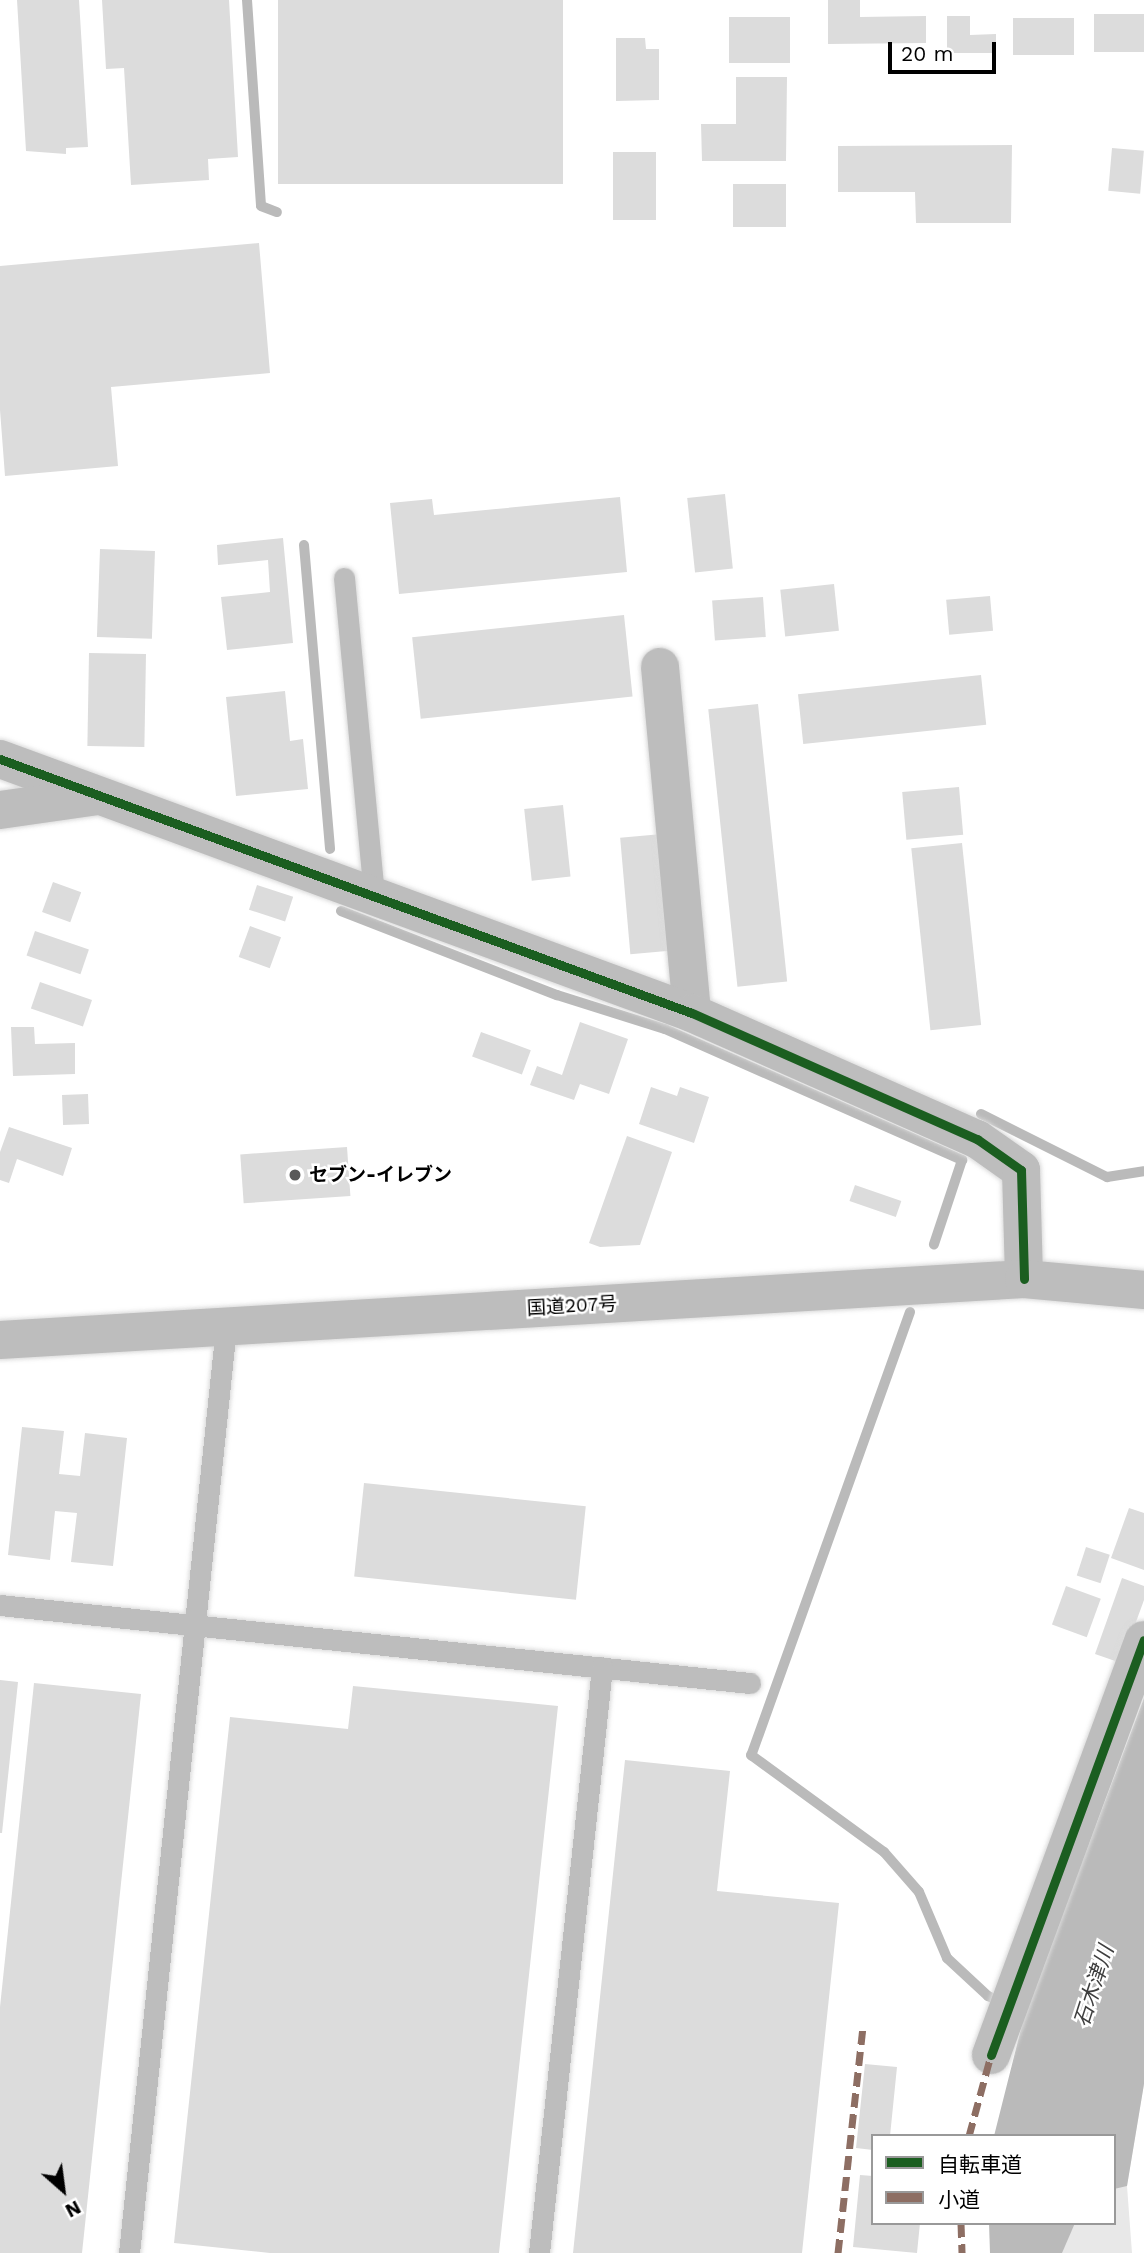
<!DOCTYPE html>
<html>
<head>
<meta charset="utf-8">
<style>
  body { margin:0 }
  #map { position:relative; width:1144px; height:2253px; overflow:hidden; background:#fff; font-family:"Work Sans","Noto Sans JP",sans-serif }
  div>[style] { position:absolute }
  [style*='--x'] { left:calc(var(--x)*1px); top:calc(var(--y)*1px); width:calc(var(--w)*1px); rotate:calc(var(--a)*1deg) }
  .green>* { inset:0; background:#e8e8e8 }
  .water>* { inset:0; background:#bababa }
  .stream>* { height:10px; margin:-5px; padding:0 5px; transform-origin:5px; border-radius:5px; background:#bababa }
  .building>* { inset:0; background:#dcdcdc; transform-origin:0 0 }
  .roads { filter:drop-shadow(0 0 2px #dbdbdb) drop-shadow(0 0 2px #dbdbdb) }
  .service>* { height:21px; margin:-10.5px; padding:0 10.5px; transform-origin:10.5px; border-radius:10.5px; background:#bdbdbd }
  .minor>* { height:38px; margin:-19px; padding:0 19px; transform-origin:19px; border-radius:19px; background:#bdbdbd }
  .trunk>* { height:38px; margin:-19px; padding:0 19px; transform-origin:19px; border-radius:19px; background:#bdbdbd }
  .quiet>* { height:7px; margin-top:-3.5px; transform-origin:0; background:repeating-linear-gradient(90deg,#8d6e63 0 14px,transparent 0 21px) }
  .cycleway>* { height:9px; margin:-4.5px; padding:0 4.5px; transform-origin:4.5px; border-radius:4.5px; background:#1b5e20 }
  .dots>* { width:19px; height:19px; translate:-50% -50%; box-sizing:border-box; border:4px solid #fff; border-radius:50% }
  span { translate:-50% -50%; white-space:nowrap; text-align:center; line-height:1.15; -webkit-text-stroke:5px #fff; paint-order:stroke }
  .poi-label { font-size:19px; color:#000; font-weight:700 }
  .left { translate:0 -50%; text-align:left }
  .street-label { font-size:19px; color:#000 }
  .water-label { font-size:21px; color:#3e3e3e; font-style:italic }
  .legend { position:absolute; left:871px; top:2134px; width:245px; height:91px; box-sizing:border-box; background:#fff; border:2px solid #999; margin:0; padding:9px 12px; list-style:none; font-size:21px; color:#000 }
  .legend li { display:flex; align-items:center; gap:14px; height:35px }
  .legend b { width:35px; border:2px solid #999 }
  .north { position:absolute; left:28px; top:2155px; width:70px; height:70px; -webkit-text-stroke:5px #fff; paint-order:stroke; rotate:152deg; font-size:19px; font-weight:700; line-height:28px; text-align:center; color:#000 }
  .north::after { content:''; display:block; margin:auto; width:24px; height:32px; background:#000; clip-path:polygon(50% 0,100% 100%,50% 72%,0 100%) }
  .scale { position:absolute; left:888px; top:42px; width:108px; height:32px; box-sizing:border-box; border:4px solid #000; border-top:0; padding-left:9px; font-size:21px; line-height:24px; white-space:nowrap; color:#000; -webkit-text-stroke:5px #fff; paint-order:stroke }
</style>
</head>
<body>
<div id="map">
  <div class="green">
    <i style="clip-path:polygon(1144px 2084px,1127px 2186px,1132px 2253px,1044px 2253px,1046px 2223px,1114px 2223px,1114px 2136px)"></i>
  </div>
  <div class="water">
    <i style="clip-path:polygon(1144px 1698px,1144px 2084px,1127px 2186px,1114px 2189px,1114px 2136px,994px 2136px,1025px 2013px)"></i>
    <i style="clip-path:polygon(989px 2223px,1075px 2223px,1062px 2253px,990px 2253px)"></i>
  </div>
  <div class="stream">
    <i style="--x:247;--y:0;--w:206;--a:86.1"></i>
    <i style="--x:261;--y:206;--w:17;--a:21"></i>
    <i style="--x:304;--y:545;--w:305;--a:85.1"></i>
    <i style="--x:341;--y:911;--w:232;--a:21.3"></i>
    <i style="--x:557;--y:995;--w:113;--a:17.5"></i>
    <i style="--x:665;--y:1029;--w:325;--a:23.8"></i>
    <i style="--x:962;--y:1160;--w:89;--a:108.4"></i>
    <i style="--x:981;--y:1114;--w:141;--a:26.6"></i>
    <i style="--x:1107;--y:1177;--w:37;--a:-9"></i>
    <i style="--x:910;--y:1312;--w:471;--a:109.7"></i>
    <i style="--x:751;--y:1755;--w:165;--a:36.1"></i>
    <i style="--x:884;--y:1852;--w:53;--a:48.8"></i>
    <i style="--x:919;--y:1892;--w:72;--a:67"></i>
    <i style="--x:947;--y:1958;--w:56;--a:42.8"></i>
    <i style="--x:988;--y:1996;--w:17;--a:25"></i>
  </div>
  <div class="building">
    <i style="clip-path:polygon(17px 0,79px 0,88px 147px,66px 148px,66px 154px,26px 151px)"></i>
    <i style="clip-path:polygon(102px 0,229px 0,238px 157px,208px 159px,209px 180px,131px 185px,124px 68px,106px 69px)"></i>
    <i style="left:278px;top:0;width:285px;height:184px"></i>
    <i style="clip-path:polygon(828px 0,860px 0,860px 17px,926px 16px,926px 43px,828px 44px)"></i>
    <i style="left:1144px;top:14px;width:38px;height:50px;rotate:90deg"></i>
    <i style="clip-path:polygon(947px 16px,970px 16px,970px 35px,996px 34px,996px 53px,947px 53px)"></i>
    <i style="left:790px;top:17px;width:46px;height:61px;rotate:90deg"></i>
    <i style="left:1074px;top:18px;width:37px;height:61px;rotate:90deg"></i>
    <i style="clip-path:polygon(616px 38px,645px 38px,646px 49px,659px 49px,659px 100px,616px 101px)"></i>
    <i style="clip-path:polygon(736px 77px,787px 77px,786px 161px,702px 161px,701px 124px,736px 124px)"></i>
    <i style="clip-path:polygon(1012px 145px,1011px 223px,916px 223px,915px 192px,838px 192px,838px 146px)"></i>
    <i style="left:1112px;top:148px;width:32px;height:43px;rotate:5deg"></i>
    <i style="left:613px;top:152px;width:43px;height:68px"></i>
    <i style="left:733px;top:184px;width:53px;height:43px"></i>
    <i style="clip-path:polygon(259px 243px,270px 373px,111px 387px,118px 466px,5px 476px,0 410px,0 266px)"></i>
    <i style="left:725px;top:494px;width:75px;height:38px;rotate:84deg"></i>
    <i style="clip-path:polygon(620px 497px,627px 572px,399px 594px,390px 503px,432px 499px,434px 515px)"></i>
    <i style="clip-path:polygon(283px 538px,293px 643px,227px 650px,221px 597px,270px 592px,268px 560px,218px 565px,217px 545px)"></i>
    <i style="left:100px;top:549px;width:55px;height:88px;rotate:2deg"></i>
    <i style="left:834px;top:584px;width:47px;height:54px;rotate:84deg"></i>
    <i style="left:990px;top:596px;width:35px;height:44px;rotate:85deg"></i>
    <i style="left:763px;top:597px;width:40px;height:51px;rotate:86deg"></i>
    <i style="left:624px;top:615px;width:82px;height:213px;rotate:84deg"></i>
    <i style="left:89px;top:653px;width:57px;height:93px;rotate:1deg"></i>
    <i style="left:981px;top:675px;width:50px;height:184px;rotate:84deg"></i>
    <i style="clip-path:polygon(285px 691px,290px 741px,303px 739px,308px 789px,236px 796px,226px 697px)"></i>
    <i style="left:758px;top:704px;width:279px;height:50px;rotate:84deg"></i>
    <i style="left:959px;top:787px;width:48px;height:57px;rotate:85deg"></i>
    <i style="left:563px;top:805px;width:72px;height:39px;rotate:84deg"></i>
    <i style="left:662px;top:834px;width:117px;height:42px;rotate:85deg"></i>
    <i style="left:962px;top:843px;width:183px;height:51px;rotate:84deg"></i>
    <i style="left:53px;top:882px;width:30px;height:32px;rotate:20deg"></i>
    <i style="left:257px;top:885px;width:38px;height:26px;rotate:18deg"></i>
    <i style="left:250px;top:926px;width:33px;height:33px;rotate:20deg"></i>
    <i style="left:35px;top:931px;width:57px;height:26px;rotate:19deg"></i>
    <i style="left:40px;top:982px;width:55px;height:28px;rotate:19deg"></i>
    <i style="clip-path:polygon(580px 1022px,628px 1039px,609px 1094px,580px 1084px,574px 1100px,530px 1085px,537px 1066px,562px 1075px)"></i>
    <i style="clip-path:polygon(11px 1027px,34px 1027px,35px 1044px,75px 1043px,75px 1074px,13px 1076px)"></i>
    <i style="left:481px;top:1032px;width:53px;height:26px;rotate:20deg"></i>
    <i style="clip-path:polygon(651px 1087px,677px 1096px,680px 1087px,709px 1097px,694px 1143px,639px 1124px)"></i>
    <i style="left:88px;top:1094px;width:30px;height:26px;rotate:88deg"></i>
    <i style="clip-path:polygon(9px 1127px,72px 1148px,63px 1176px,17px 1159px,9px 1183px,0 1180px,0 1152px)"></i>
    <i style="clip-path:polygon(627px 1136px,672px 1152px,640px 1245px,600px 1247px,589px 1243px)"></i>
    <i style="left:347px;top:1147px;width:49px;height:107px;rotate:86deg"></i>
    <i style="left:855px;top:1185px;width:49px;height:17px;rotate:19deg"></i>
    <i style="clip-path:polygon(22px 1427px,64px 1431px,59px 1474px,80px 1476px,85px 1433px,127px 1438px,113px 1566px,71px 1562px,77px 1513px,55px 1511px,50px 1560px,8px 1555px)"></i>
    <i style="left:364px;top:1483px;width:223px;height:94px;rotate:6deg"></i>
    <i style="clip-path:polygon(1129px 1508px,1144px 1513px,1144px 1570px,1111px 1558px)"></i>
    <i style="left:1086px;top:1547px;width:25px;height:30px;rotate:18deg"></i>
    <i style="clip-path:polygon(1122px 1578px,1144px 1586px,1144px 1600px,1121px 1663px,1095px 1654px)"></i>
    <i style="left:1066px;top:1586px;width:37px;height:41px;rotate:20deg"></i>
    <i style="clip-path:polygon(0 1680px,18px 1682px,2px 1833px,0 1833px)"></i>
    <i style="clip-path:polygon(34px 1683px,141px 1694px,82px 2253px,0 2253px,0 2007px)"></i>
    <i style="clip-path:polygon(353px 1686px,558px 1706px,499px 2253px,270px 2253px,174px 2243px,230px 1717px,348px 1729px)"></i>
    <i style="clip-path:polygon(625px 1760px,730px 1771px,717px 1891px,839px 1903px,802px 2253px,573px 2253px)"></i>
    <i style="clip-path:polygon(865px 2064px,897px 2067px,890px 2136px,873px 2136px,873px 2150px,856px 2148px)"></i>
    <i style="clip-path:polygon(860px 2175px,873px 2176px,873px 2223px,920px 2223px,917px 2253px,853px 2247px)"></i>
  </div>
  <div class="roads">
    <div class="service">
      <i style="--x:344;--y:578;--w:318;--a:84.6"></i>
      <i style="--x:0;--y:1605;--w:754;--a:5.94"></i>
      <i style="--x:129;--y:2253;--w:931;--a:-84.02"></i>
      <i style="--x:539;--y:2253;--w:589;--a:-83.86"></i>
    </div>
    <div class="minor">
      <i style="--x:660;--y:667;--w:347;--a:84.7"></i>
      <i style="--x:0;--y:759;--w:737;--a:20.16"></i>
      <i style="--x:692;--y:1013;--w:312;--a:23.9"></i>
      <i style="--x:977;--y:1139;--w:54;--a:35.2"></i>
      <i style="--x:1021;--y:1170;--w:109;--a:88.4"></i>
      <i style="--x:0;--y:810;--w:99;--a:-8.1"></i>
      <i style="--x:991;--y:2055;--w:442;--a:-69.8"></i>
    </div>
    <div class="trunk">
      <i style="--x:0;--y:1340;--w:1026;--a:-3.41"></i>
      <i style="--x:1024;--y:1279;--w:121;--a:5.2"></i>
    </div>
  </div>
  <div class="quiet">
    <i style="--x:969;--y:2136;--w:84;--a:-74.8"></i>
    <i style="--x:961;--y:2223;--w:30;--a:88"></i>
    <i style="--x:838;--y:2253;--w:229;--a:-83.7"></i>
  </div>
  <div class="cycleway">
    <i style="--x:0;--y:759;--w:737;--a:20.16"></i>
    <i style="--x:692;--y:1013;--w:312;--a:23.9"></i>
    <i style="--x:977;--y:1139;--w:54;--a:35.2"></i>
    <i style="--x:1021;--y:1170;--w:109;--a:88.4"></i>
    <i style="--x:991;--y:2055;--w:442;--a:-69.8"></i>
  </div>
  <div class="dots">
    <i style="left:295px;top:1175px;background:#595959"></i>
  </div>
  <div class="poi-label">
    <span class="left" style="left:309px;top:1175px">セブン-イレブン</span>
  </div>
  <div class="street-label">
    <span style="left:572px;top:1306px;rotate:-3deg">国道207号</span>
  </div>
  <div class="water-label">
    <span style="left:1094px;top:1986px;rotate:-72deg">石木津川</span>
  </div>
  <ul class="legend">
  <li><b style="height:9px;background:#1b5e20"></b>自転車道</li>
  <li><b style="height:9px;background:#8d6e63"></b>小道</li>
  </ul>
  <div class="north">N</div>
  <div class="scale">20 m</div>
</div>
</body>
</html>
